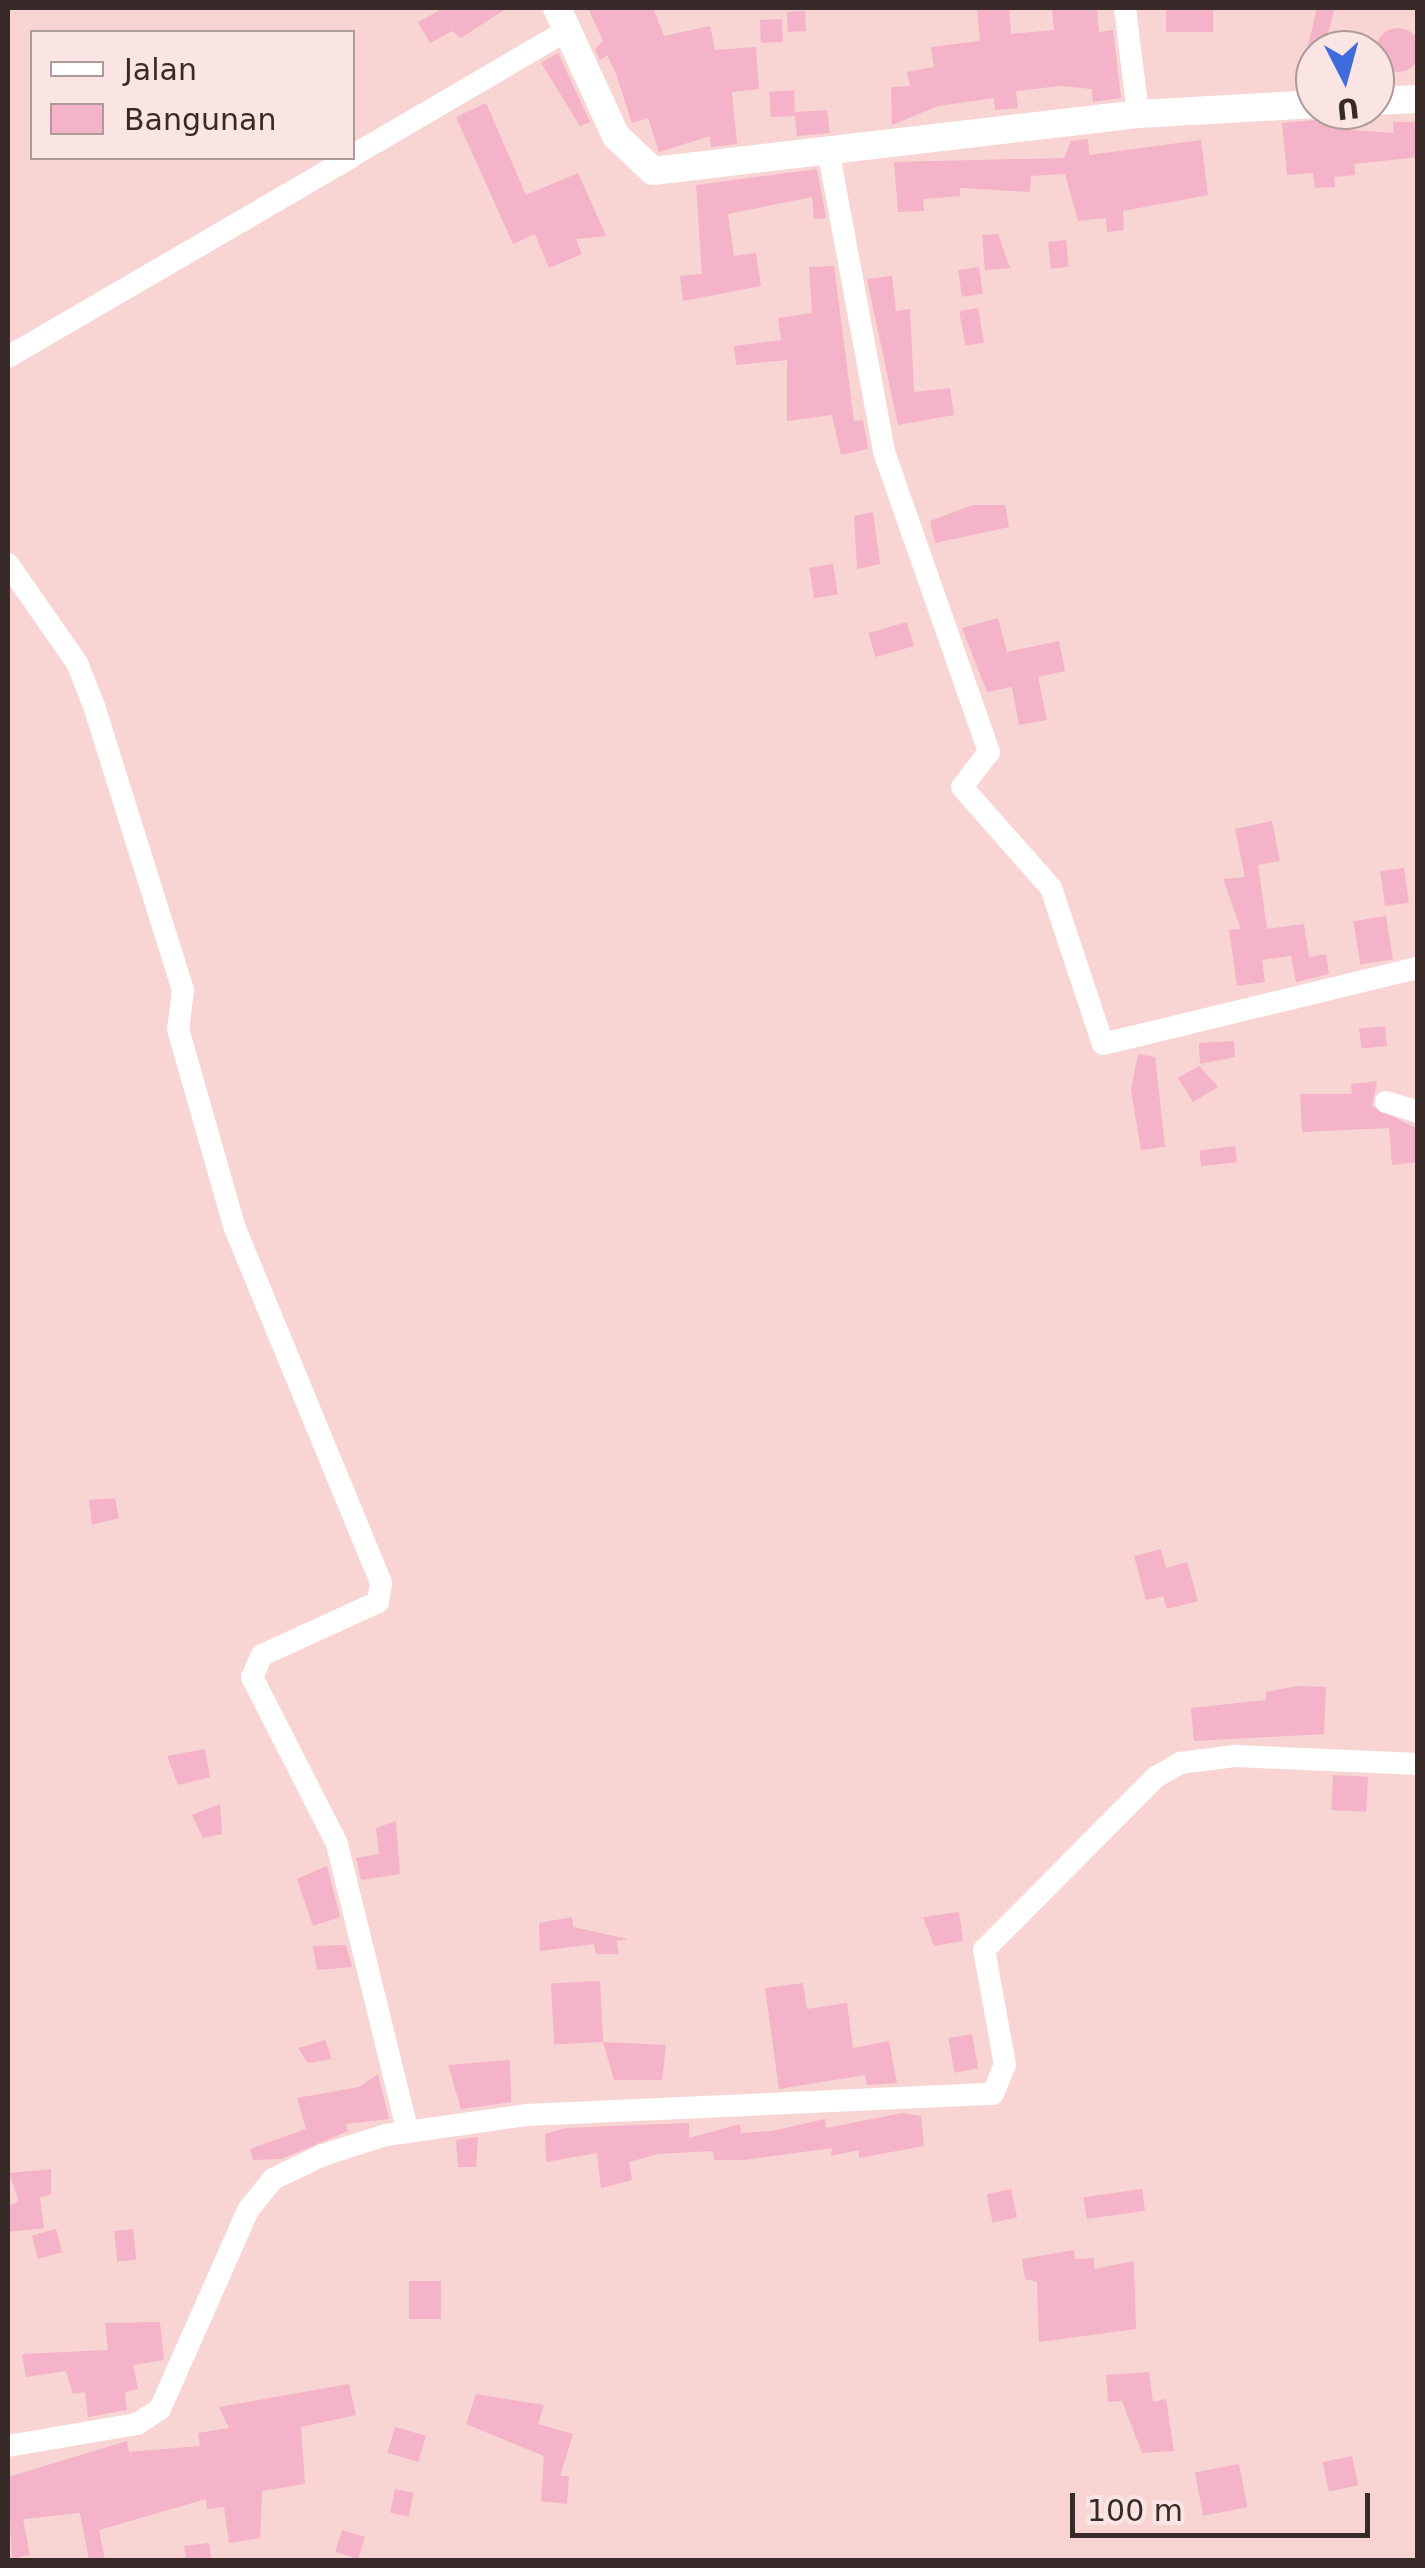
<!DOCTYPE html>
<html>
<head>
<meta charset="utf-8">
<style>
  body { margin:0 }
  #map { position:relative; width:1425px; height:2568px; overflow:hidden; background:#f8d4d2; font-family:"DejaVu Sans",sans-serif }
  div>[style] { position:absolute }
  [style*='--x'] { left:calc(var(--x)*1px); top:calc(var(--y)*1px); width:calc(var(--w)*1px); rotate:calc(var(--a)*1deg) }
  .building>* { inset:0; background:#f4b3c8; transform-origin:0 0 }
  .round { border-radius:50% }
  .minor>* { height:22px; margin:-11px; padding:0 11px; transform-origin:11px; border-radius:11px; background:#fff }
  .tertiary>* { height:28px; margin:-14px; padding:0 14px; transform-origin:14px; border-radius:14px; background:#fff }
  span { translate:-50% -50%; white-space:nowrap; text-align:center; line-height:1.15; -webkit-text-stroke:8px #fbe5e4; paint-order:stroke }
  .frame { position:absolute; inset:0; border:10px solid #382a29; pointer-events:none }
  .legend { position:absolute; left:30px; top:30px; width:325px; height:130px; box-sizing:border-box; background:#fbe5e4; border:2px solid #ad9a99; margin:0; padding:12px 18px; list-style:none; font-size:30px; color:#382a29 }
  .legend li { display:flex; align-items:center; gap:20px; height:50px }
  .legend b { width:50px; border:2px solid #ad9a99 }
  .north { position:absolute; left:1295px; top:30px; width:100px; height:100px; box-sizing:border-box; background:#fbe5e4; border:2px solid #ad9a99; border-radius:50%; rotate:174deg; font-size:28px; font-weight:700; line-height:40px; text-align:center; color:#382a29 }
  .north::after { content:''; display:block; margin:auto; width:35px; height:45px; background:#3e6cdd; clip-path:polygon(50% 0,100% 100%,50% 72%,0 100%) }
  .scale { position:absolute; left:1070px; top:2493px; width:300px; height:45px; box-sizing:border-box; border:5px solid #382a29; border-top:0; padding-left:12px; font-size:30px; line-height:35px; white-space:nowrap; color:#382a29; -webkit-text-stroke:8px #fbe5e4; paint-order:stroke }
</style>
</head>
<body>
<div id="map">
  <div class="building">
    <i style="clip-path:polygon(444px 8px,507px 8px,461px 38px,452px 31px,430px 43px,418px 22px)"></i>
    <i style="clip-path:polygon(588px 8px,653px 8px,664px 36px,710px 26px,715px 50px,756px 47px,759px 89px,732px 92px,737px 144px,711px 147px,710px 136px,659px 152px,648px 118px,632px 123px,615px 71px,607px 55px,600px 60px,595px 49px,603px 41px)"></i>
    <i style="clip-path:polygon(977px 8px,1009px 8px,1011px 34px,1054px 30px,1052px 8px,1097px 8px,1099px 32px,1113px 30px,1121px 98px,1093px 102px,1092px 89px,1060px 86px,1016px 91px,1018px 108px,995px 110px,994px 98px,938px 106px,892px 125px,891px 87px,910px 86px,907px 72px,934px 67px,931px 47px,980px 41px)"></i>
    <i style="left:1166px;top:8px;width:47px;height:24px"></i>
    <i style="clip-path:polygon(1317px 8px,1335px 8px,1323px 50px,1307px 50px)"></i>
    <i style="left:805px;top:11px;width:20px;height:18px;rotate:87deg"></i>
    <i style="left:782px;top:19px;width:23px;height:22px;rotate:88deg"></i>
    <i class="round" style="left:1376px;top:28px;width:44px;height:44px"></i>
    <i style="clip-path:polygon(558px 53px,590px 122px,580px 126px,541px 63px)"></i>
    <i style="clip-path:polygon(794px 90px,795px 112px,827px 110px,830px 133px,797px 136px,795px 116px,771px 117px,769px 92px)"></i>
    <i style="clip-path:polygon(486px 103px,526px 195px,578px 173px,606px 236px,576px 239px,582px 254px,549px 268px,535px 234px,513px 244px,456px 117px)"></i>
    <i style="clip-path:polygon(1347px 117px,1350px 130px,1394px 133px,1393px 122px,1418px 122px,1418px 157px,1354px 164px,1355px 175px,1334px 177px,1335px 187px,1315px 188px,1313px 173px,1287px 175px,1282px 123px)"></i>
    <i style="clip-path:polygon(1088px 139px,1089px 155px,1201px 140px,1208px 195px,1123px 211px,1124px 230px,1107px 232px,1106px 218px,1078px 221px,1065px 174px,1031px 176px,1030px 192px,960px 188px,960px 196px,923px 199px,924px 211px,898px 212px,894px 162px,1064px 158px,1071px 141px)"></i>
    <i style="clip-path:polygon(817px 169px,826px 218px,814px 219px,812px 197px,728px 214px,734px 256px,756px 253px,761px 286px,683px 301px,680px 276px,702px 274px,696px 185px)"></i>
    <i style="clip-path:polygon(998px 234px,1010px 268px,985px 270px,982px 235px)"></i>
    <i style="left:1066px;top:240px;width:27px;height:18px;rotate:84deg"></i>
    <i style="clip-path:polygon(834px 266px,854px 421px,863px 420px,868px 449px,841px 455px,832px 415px,787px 421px,787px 360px,736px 365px,734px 346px,781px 340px,778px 318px,812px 313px,809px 267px)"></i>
    <i style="left:979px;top:267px;width:27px;height:21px;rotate:82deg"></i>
    <i style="clip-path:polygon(892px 276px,896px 311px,910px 309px,914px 392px,950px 388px,954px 415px,898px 425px,867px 279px)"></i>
    <i style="left:978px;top:308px;width:35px;height:19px;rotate:80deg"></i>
    <i style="clip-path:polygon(973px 505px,1005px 505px,1009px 527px,935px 543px,930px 521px)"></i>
    <i style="clip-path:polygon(873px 512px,880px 564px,857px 569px,854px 516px)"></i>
    <i style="left:833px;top:564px;width:31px;height:24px;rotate:81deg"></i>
    <i style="clip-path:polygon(998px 618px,1007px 652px,1059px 641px,1065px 671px,1038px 677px,1047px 720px,1019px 725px,1012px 687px,987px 692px,962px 628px)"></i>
    <i style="left:907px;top:622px;width:25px;height:40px;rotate:74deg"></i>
    <i style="clip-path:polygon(1272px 821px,1280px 861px,1258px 865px,1267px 929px,1304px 924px,1309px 957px,1326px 954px,1329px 974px,1296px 982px,1291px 956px,1262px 960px,1265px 982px,1237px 986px,1229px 930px,1241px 929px,1223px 879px,1245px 877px,1235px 829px)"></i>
    <i style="left:1404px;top:868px;width:35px;height:24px;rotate:82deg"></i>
    <i style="left:1386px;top:916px;width:44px;height:33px;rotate:81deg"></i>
    <i style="left:1385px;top:1026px;width:20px;height:26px;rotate:84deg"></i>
    <i style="clip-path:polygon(1234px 1041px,1235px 1057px,1200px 1064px,1199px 1043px)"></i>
    <i style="clip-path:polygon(1138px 1054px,1155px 1057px,1165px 1147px,1141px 1150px,1131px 1090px)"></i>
    <i style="clip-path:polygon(1199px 1066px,1218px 1087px,1193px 1102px,1178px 1078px)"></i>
    <i style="clip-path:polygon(1377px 1081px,1372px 1106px,1418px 1129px,1418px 1162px,1392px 1165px,1389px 1128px,1302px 1132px,1300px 1094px,1352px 1094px,1351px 1084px)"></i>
    <i style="left:1235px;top:1146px;width:16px;height:36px;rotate:83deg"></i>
    <i style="clip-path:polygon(115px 1498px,119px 1518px,92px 1525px,89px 1500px)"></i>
    <i style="clip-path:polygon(1161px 1549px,1166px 1568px,1187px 1562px,1198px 1601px,1167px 1609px,1163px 1596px,1146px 1600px,1134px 1556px)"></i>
    <i style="clip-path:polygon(1298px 1686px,1326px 1687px,1324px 1734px,1194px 1741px,1191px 1708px,1266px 1700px,1266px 1692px)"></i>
    <i style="clip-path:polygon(205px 1749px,210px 1777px,178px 1785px,167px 1756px)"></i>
    <i style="left:1333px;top:1775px;width:35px;height:35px;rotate:3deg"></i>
    <i style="clip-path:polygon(220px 1804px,222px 1834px,203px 1838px,192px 1815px)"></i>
    <i style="clip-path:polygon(396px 1821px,400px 1874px,361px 1880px,356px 1858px,379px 1854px,376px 1828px)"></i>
    <i style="clip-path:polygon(327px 1866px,340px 1917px,313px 1926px,297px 1879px)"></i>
    <i style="clip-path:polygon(959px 1912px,963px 1941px,934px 1946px,923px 1917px)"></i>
    <i style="clip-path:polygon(572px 1917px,573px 1927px,628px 1939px,617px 1941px,619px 1954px,596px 1954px,594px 1944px,540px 1951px,539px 1923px)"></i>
    <i style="clip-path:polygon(346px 1945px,352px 1967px,317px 1970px,313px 1946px)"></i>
    <i style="left:600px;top:1981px;width:61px;height:49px;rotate:87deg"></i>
    <i style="clip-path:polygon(803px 1983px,807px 2009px,847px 2003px,853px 2048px,889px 2041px,897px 2083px,867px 2085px,865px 2075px,779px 2089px,765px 1988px)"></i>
    <i style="left:972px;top:2034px;width:35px;height:24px;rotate:80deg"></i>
    <i style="clip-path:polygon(325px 2040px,332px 2059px,308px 2063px,298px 2048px)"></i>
    <i style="clip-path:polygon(603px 2042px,666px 2045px,662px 2080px,614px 2080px)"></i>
    <i style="clip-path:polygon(510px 2060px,511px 2102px,461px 2109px,448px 2065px)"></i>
    <i style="clip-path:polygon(378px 2074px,389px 2119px,346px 2124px,348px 2131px,281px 2159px,253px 2160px,250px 2149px,306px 2129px,297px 2098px,359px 2087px)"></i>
    <i style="clip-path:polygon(903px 2113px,921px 2116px,924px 2146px,859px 2158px,859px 2150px,831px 2156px,832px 2148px,744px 2160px,714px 2160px,713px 2151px,658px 2154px,629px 2162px,632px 2180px,601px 2188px,597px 2153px,546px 2162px,545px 2134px,566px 2128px,689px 2123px,689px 2138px,740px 2124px,741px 2133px,772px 2131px,825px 2119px,826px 2128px)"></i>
    <i style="clip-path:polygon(478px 2137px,476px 2167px,458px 2167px,456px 2140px)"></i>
    <i style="clip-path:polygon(51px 2169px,51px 2195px,40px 2197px,44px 2228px,8px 2232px,8px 2206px,19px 2201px,9px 2173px)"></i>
    <i style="left:1011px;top:2189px;width:29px;height:25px;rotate:78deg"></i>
    <i style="left:1142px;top:2189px;width:22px;height:59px;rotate:82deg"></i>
    <i style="left:56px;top:2229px;width:24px;height:25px;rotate:75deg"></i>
    <i style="left:133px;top:2229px;width:31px;height:19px;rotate:84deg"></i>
    <i style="clip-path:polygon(1074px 2250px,1075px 2259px,1094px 2258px,1094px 2269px,1134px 2261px,1136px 2329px,1039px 2342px,1037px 2282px,1025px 2279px,1022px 2259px)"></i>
    <i style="left:409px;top:2281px;width:32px;height:38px"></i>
    <i style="clip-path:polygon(160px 2322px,164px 2360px,133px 2365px,138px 2389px,125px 2392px,127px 2410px,88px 2417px,85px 2392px,73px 2394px,66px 2371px,26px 2377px,22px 2354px,108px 2350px,105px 2323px)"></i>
    <i style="clip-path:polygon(1149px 2372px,1153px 2402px,1166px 2399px,1174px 2451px,1142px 2453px,1122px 2401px,1108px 2402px,1106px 2375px)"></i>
    <i style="clip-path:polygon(349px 2384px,356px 2415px,301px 2427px,305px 2484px,262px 2491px,260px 2538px,229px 2543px,224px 2507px,207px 2509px,206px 2499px,99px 2530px,105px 2560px,89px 2560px,80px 2513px,23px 2519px,30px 2555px,12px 2559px,8px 2477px,127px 2441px,129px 2452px,200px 2446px,198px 2433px,229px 2428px,219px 2407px)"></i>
    <i style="clip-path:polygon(476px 2394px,544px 2405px,538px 2424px,573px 2434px,560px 2476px,569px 2476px,567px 2504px,541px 2501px,544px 2456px,466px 2424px)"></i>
    <i style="left:395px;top:2427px;width:32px;height:27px;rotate:16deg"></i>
    <i style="left:1352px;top:2456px;width:30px;height:30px;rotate:78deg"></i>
    <i style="left:1239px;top:2464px;width:44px;height:45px;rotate:79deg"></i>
    <i style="left:395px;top:2489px;width:19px;height:24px;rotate:12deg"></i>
    <i style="left:342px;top:2530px;width:24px;height:23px;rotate:17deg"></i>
    <i style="clip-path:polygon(209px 2543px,211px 2560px,186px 2560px,184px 2546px)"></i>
  </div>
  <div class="minor">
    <i style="--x:1125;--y:8;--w:107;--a:83"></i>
    <i style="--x:828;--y:149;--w:308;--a:79.5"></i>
    <i style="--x:884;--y:452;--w:318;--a:70.7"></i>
    <i style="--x:989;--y:752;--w:44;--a:127.6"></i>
    <i style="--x:962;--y:787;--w:135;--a:48.6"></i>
    <i style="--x:1051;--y:888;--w:164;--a:71.6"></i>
    <i style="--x:1103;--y:1044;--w:324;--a:-13.6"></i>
    <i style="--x:352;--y:156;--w:248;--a:-30.3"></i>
    <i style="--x:8;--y:357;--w:396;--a:-30.2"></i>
    <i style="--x:8;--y:564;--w:121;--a:55.1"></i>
    <i style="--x:77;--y:663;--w:46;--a:68.4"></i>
    <i style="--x:94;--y:706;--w:298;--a:72.6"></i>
    <i style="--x:183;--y:990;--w:39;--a:97"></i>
    <i style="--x:178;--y:1029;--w:205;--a:74.1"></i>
    <i style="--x:234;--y:1226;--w:386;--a:67.6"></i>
    <i style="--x:381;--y:1583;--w:19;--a:99"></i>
    <i style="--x:378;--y:1602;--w:128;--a:155.4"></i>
    <i style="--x:262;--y:1655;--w:24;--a:114"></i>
    <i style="--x:252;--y:1677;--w:187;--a:63"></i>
    <i style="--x:337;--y:1844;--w:297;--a:76.2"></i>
    <i style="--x:1386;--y:1102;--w:34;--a:17"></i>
    <i style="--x:8;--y:2446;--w:131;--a:-9.7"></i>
    <i style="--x:137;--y:2424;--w:27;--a:-33"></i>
    <i style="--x:160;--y:2409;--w:218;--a:-66.1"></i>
    <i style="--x:248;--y:2210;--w:40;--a:-51"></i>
    <i style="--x:273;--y:2179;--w:55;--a:-25.6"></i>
    <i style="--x:323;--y:2155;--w:66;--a:-17.6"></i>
    <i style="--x:386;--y:2135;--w:141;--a:-8.1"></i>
    <i style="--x:526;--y:2115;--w:467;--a:-2.6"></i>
    <i style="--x:993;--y:2094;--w:31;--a:-68"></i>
    <i style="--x:1005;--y:2065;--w:117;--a:-100.3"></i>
    <i style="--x:984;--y:1950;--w:244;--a:-45.2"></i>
    <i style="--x:1156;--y:1777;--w:28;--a:-30"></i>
    <i style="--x:1180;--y:1763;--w:55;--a:-7.3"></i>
    <i style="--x:1235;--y:1756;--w:183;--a:2.5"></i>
  </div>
  <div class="tertiary">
    <i style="--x:557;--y:8;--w:141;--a:65.3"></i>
    <i style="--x:616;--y:136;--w:51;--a:43.4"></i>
    <i style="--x:653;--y:171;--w:488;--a:-6.7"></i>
    <i style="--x:1138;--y:114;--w:177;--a:-3.2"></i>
    <i style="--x:1375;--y:101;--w:43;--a:-2.7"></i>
  </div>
  <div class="frame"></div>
  <ul class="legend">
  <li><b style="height:12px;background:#fff"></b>Jalan</li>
  <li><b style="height:28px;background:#f4b3c8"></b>Bangunan</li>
  </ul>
  <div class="north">U</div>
  <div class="scale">100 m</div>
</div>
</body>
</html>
